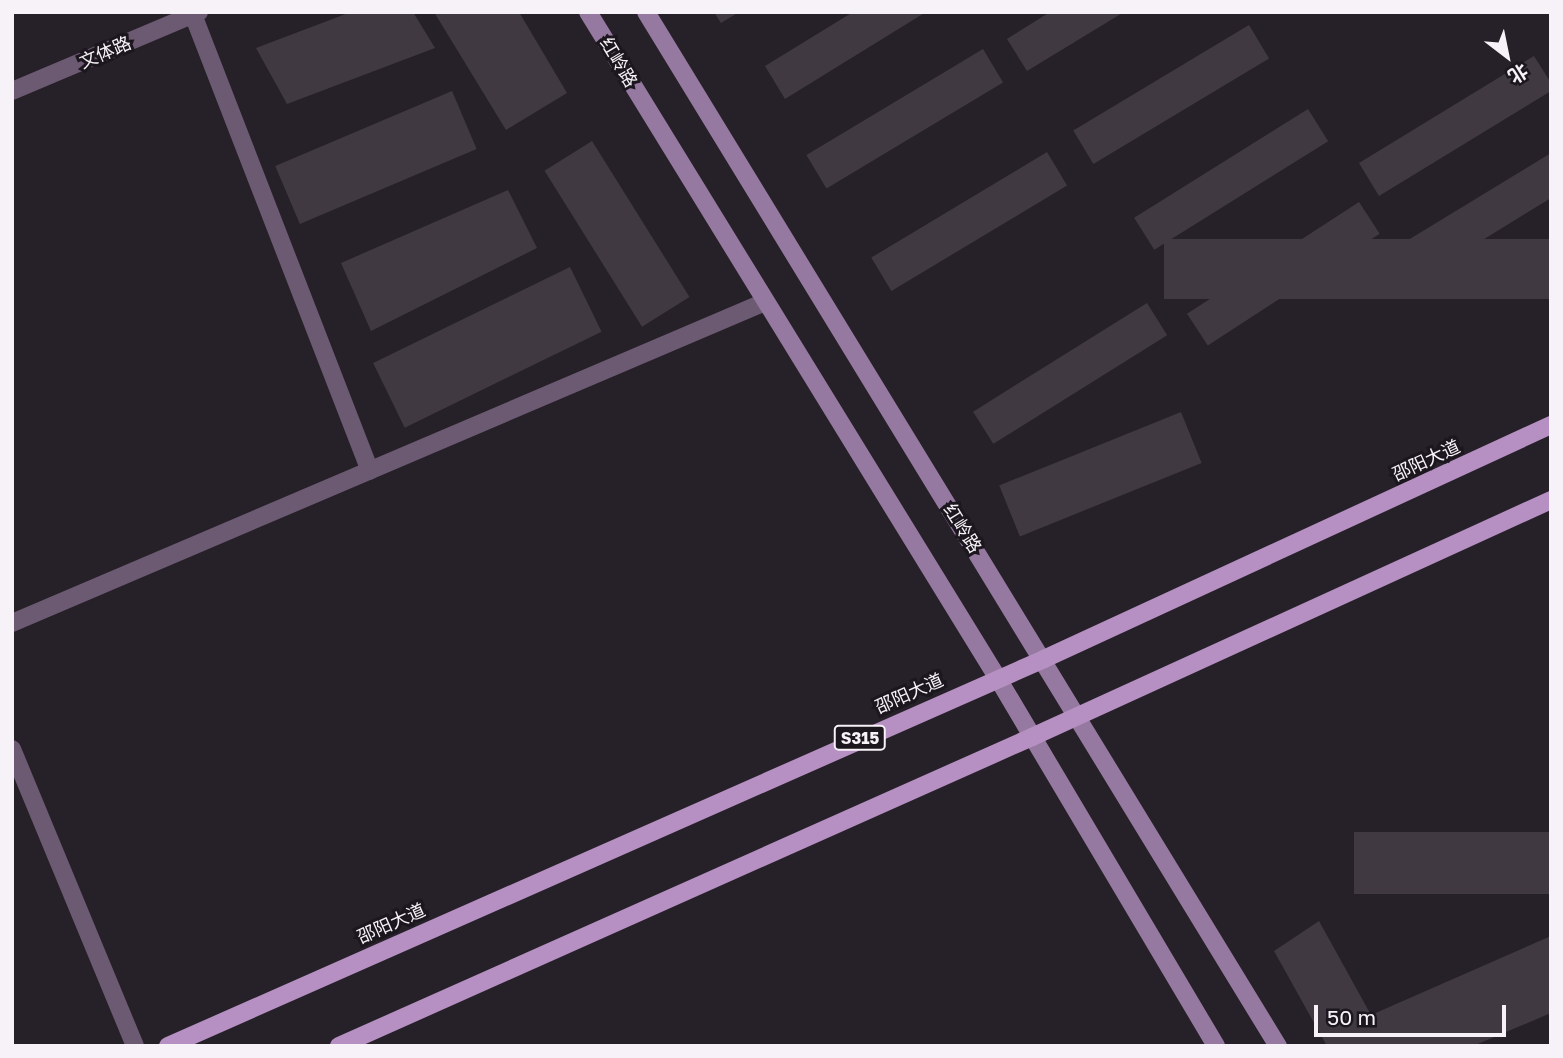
<!DOCTYPE html>
<html>
<head>
<meta charset="utf-8">
<style>
  body { margin:0 }
  #map { position:relative; width:1563px; height:1058px; overflow:hidden; background:#262028; font-family:"Golos Text","Noto Sans SC",sans-serif }
  div>[style] { position:absolute }
  [style*='--x'] { left:calc(var(--x)*1px); top:calc(var(--y)*1px); width:calc(var(--w)*1px); rotate:calc(var(--a)*1deg) }
  .building>* { inset:0; background:#403942; transform-origin:0 0 }
  .minor>* { height:18px; margin:-9px; padding:0 9px; transform-origin:9px; border-radius:9px; background:#6c5a72 }
  .tertiary>* { height:18px; margin:-9px; padding:0 9px; transform-origin:9px; border-radius:9px; background:#6c5a72 }
  .secondary>* { height:18px; margin:-9px; padding:0 9px; transform-origin:9px; border-radius:9px; background:#9679a0 }
  .primary>* { height:18px; margin:-9px; padding:0 9px; transform-origin:9px; border-radius:9px; background:#b690c3 }
  span { translate:-50% -50%; white-space:nowrap; text-align:center; line-height:1.15; -webkit-text-stroke:6px #1c171e; paint-order:stroke }
  .shield-label span { padding:2px 5px; background:#1c171e; border:2px solid; border-radius:5px; -webkit-text-stroke-width:0 }
  .shield-label { font-size:16px; color:#f6f2f7; font-weight:700 }
  .street-label { font-size:18px; color:#f6f2f7 }
  .frame { position:absolute; inset:0; border:14px solid #f6f2f7; pointer-events:none }
  .north { position:absolute; left:1472px; top:21px; width:70px; height:70px; -webkit-text-stroke:5px #1c171e; paint-order:stroke; rotate:148deg; font-size:19px; font-weight:700; line-height:28px; text-align:center; color:#f6f2f7 }
  .north::after { content:''; display:block; margin:auto; width:24px; height:32px; background:#f6f2f7; clip-path:polygon(50% 0,100% 100%,50% 72%,0 100%) }
  .scale { position:absolute; left:1314px; top:1005px; width:192px; height:32px; box-sizing:border-box; border:4px solid #f6f2f7; border-top:0; padding-left:9px; font-size:21px; line-height:24px; white-space:nowrap; color:#f6f2f7; -webkit-text-stroke:5px #1c171e; paint-order:stroke }
</style>
</head>
<body>
<div id="map">
  <div class="building">
    <i style="clip-path:polygon(351px 12px,413px 12px,435px 48px,287px 104px,256px 48px)"></i>
    <i style="clip-path:polygon(434px 12px,519px 12px,567px 93px,506px 130px)"></i>
    <i style="clip-path:polygon(714px 12px,739px 12px,721px 23px)"></i>
    <i style="clip-path:polygon(853px 12px,926px 12px,785px 99px,765px 66px)"></i>
    <i style="clip-path:polygon(1050px 12px,1124px 12px,1027px 71px,1007px 39px)"></i>
    <i style="left:1249px;top:25px;width:39px;height:205px;rotate:59deg"></i>
    <i style="left:983px;top:49px;width:39px;height:206px;rotate:59deg"></i>
    <i style="clip-path:polygon(1534px 56px,1551px 83px,1551px 91px,1379px 196px,1359px 163px)"></i>
    <i style="left:452px;top:91px;width:63px;height:192px;rotate:67deg"></i>
    <i style="left:1308px;top:109px;width:38px;height:205px;rotate:58deg"></i>
    <i style="left:592px;top:141px;width:184px;height:56px;rotate:58deg"></i>
    <i style="left:1047px;top:152px;width:39px;height:205px;rotate:59deg"></i>
    <i style="clip-path:polygon(1551px 153px,1551px 198px,1416px 281px,1395px 248px)"></i>
    <i style="clip-path:polygon(508px 190px,537px 248px,371px 331px,341px 263px)"></i>
    <i style="left:1359px;top:202px;width:38px;height:205px;rotate:57deg"></i>
    <i style="left:1551px;top:239px;width:60px;height:387px;rotate:90deg"></i>
    <i style="left:570px;top:267px;width:72px;height:219px;rotate:64deg"></i>
    <i style="left:1147px;top:303px;width:38px;height:205px;rotate:58deg"></i>
    <i style="left:1181px;top:412px;width:55px;height:196px;rotate:68deg"></i>
    <i style="left:1551px;top:832px;width:62px;height:197px;rotate:90deg"></i>
    <i style="clip-path:polygon(1319px 921px,1371px 1015px,1551px 936px,1551px 1013px,1473px 1046px,1327px 1046px,1274px 951px)"></i>
  </div>
  <div class="minor">
    <i style="--x:192;--y:12;--w:492;--a:68.8"></i>
    <i style="--x:12;--y:623;--w:819;--a:-23.09"></i>
    <i style="--x:12;--y:749;--w:321;--a:67.5"></i>
  </div>
  <div class="tertiary">
    <i style="--x:12;--y:91;--w:203;--a:-22.9"></i>
  </div>
  <div class="secondary">
    <i style="--x:588;--y:12;--w:781;--a:58.41"></i>
    <i style="--x:997;--y:677;--w:429;--a:59.3"></i>
    <i style="--x:646;--y:12;--w:1212;--a:58.57"></i>
  </div>
  <div class="primary">
    <i style="--x:168;--y:1046;--w:958;--a:-23.83"></i>
    <i style="--x:1044;--y:659;--w:558;--a:-24.78"></i>
    <i style="--x:339;--y:1046;--w:759;--a:-24.03"></i>
    <i style="--x:1032;--y:737;--w:571;--a:-24.54"></i>
  </div>
  <div class="shield-label">
    <span style="left:860px;top:738px">S315</span>
  </div>
  <div class="street-label">
    <span style="left:105px;top:52px;rotate:-23deg">文体路</span>
    <span style="left:619px;top:62px;rotate:59deg">红岭路</span>
    <span style="left:1426px;top:460px;rotate:-25deg">邵阳大道</span>
    <span style="left:963px;top:528px;rotate:58deg">红岭路</span>
    <span style="left:909px;top:693px;rotate:-24deg">邵阳大道</span>
    <span style="left:391px;top:923px;rotate:-24deg">邵阳大道</span>
  </div>
  <div class="frame"></div>
  <div class="north">北</div>
  <div class="scale">50 m</div>
</div>
</body>
</html>
